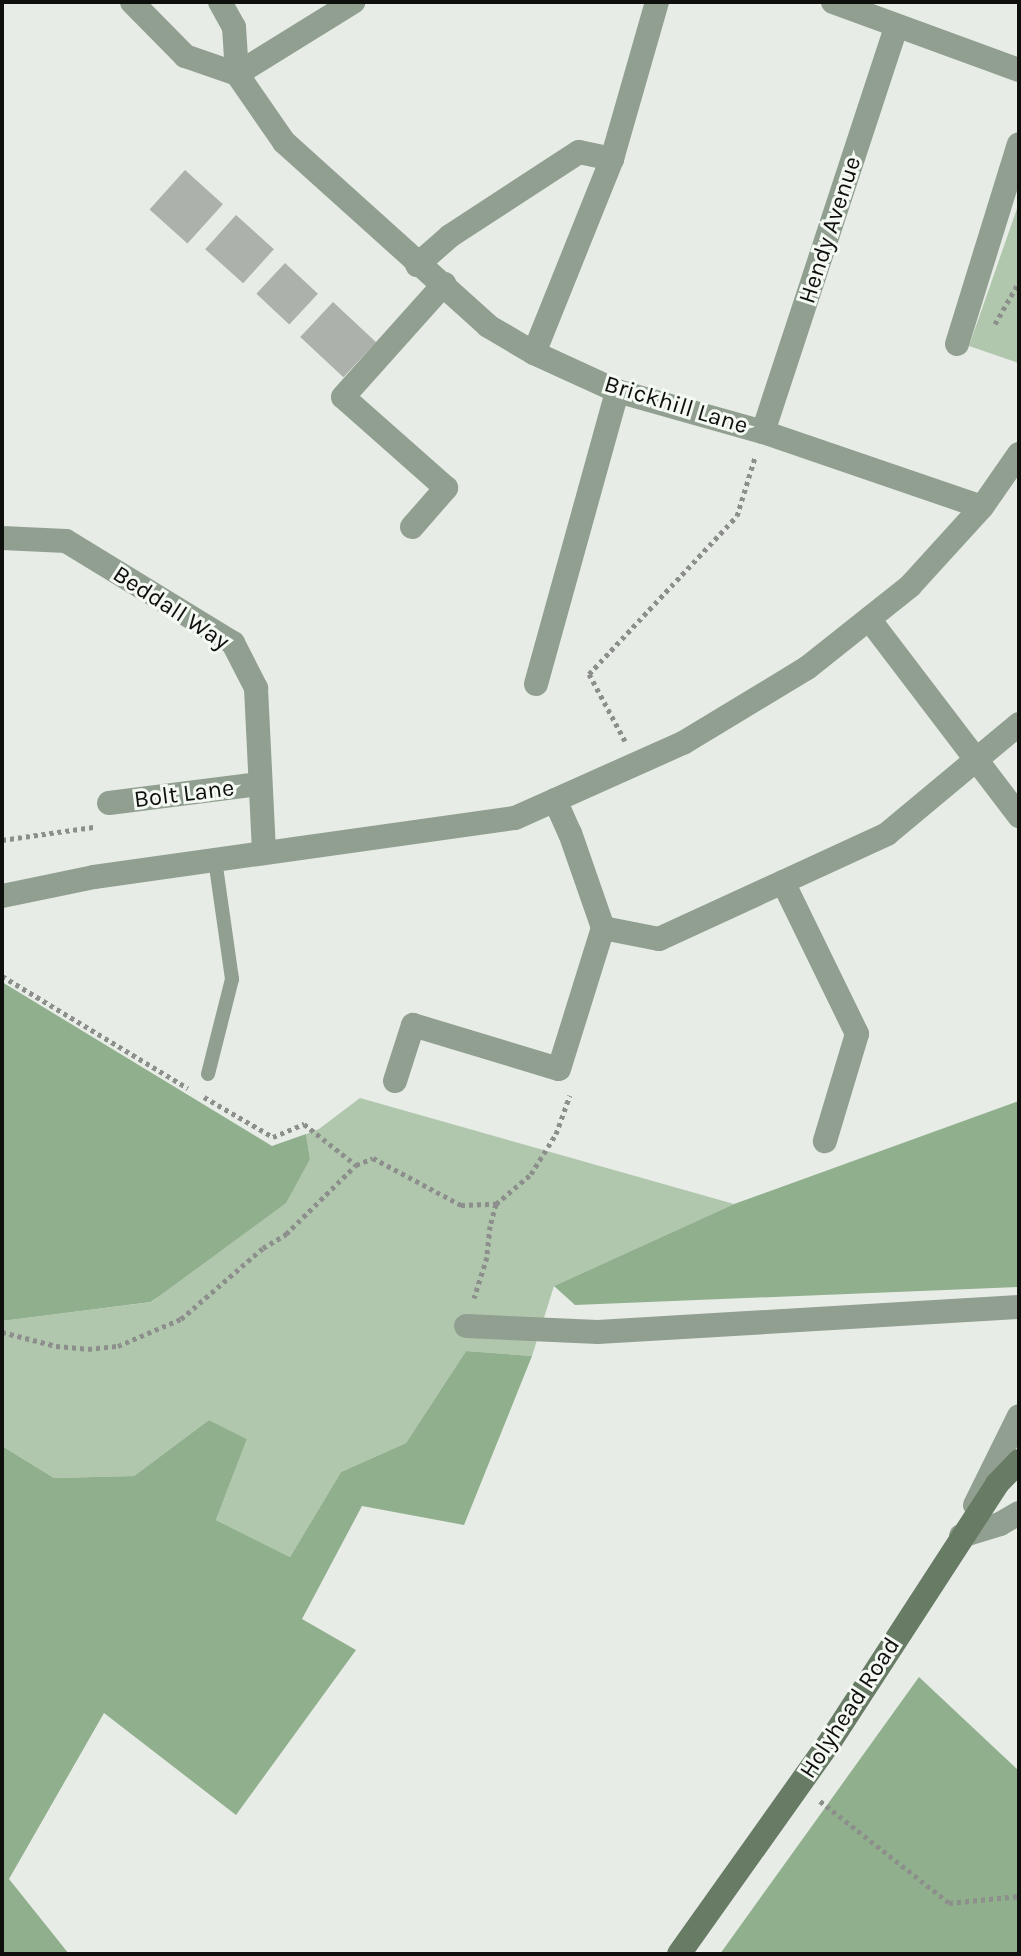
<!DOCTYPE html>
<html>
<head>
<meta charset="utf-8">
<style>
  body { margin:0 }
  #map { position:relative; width:1021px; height:1956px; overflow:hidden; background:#e7ece6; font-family:Karla,sans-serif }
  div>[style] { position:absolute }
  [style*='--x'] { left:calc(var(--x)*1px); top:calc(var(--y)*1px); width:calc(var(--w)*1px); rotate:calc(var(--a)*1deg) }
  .green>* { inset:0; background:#b0c7ae }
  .forest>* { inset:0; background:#90af8d }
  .building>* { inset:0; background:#acb1ac; transform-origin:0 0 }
  .path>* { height:5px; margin-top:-2.5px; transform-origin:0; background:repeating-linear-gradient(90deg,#8c8f8b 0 4px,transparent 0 8px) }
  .lane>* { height:14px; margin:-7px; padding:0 7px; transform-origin:7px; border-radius:7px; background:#919f90 }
  .street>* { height:24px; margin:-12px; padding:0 12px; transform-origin:12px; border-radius:12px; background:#919f90 }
  .secondary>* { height:24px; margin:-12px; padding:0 12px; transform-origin:12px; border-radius:12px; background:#677b65 }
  span { translate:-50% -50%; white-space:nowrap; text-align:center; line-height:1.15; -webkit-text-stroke:6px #f4f9f3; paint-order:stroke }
  .street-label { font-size:24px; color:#0f100e }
  .frame { position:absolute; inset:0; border:4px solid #0f100e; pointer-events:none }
</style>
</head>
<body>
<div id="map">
  <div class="green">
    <div style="clip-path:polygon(1019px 203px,1019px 363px,969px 346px)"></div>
    <div style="clip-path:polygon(360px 1098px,734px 1204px,554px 1286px,532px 1356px,466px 1351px,406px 1443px,341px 1472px,290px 1557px,216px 1520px,247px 1439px,209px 1420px,134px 1476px,54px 1478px,2px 1446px,2px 1321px,152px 1302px,310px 1159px,306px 1134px,319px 1129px)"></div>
  </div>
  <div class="forest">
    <div style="clip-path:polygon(2px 982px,272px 1146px,306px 1134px,310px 1159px,286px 1203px,151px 1302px,2px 1321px)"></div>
    <div style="clip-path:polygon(1019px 1101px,1019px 1287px,575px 1305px,554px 1286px,734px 1204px)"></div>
    <div style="clip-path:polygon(466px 1351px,532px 1356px,464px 1525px,362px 1506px,302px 1619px,356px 1650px,236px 1815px,104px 1713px,9px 1879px,69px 1954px,2px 1954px,2px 1446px,54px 1478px,134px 1476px,209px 1420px,247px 1439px,216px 1520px,290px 1557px,341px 1472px,406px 1443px)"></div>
    <div style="clip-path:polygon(919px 1677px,1019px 1771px,1019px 1954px,720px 1954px)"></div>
  </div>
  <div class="building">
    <div style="left:185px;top:170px;width:51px;height:53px;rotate:42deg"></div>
    <div style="left:236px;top:215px;width:51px;height:46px;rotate:42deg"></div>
    <div style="left:285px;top:263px;width:45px;height:42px;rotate:43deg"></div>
    <div style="left:333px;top:302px;width:59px;height:48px;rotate:43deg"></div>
  </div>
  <div class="path">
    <div style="--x:995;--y:324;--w:48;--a:-60.3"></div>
    <div style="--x:625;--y:741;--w:76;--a:-118.2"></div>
    <div style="--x:589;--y:674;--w:216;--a:-46.9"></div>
    <div style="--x:737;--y:516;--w:62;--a:-73"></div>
    <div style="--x:2;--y:840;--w:92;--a:-8.1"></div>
    <div style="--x:2;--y:976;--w:217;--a:31.1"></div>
    <div style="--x:204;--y:1097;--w:80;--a:30.1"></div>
    <div style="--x:273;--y:1137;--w:34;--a:-23"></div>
    <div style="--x:304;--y:1124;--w:66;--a:38.3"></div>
    <div style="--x:496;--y:1204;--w:46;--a:-40.6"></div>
    <div style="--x:531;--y:1174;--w:47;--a:-58"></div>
    <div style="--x:556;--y:1134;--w:41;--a:-70.3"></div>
    <div style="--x:2;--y:1332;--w:56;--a:14.5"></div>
    <div style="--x:56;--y:1346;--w:32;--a:5"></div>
    <div style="--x:88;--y:1349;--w:30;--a:-6"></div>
    <div style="--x:118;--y:1346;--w:69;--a:-23.2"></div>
    <div style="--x:181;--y:1319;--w:108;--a:-40.9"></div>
    <div style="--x:263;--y:1248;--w:27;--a:-31"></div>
    <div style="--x:286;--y:1234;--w:98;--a:-44.6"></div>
    <div style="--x:356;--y:1165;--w:18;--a:-22"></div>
    <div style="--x:373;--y:1158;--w:100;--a:28.1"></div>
    <div style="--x:461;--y:1205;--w:35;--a:-2"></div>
    <div style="--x:496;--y:1204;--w:23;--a:105"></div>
    <div style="--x:490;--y:1226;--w:31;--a:96"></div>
    <div style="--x:487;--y:1257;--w:43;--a:107.6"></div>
    <div style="--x:820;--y:1801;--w:164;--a:38.3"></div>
    <div style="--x:949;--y:1903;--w:70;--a:-5.7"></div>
  </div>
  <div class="lane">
    <div style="--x:208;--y:1074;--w:98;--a:-75.8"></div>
    <div style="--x:232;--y:979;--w:120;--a:-98.1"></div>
  </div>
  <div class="street">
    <div style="--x:132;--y:2;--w:76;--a:45.5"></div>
    <div style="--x:185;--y:56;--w:55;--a:19.1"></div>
    <div style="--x:220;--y:2;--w:29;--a:61"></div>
    <div style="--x:234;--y:27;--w:47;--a:86.3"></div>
    <div style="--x:237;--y:74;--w:83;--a:55.3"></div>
    <div style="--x:284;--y:142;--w:275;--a:42"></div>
    <div style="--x:488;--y:326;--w:53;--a:30.4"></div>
    <div style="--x:534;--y:353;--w:91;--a:24.6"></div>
    <div style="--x:617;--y:391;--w:152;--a:15.7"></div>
    <div style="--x:763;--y:432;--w:231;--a:18.9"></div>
    <div style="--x:833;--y:2;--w:198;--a:20.1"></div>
    <div style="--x:237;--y:74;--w:137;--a:-31.8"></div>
    <div style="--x:417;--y:265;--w:44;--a:-41.3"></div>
    <div style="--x:450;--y:236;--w:154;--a:-33.1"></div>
    <div style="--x:579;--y:152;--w:34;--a:12"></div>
    <div style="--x:957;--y:344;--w:209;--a:-72.8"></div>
    <div style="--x:534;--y:353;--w:209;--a:-68.1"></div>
    <div style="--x:612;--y:159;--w:163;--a:-74"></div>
    <div style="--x:763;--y:432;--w:425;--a:-71.8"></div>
    <div style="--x:412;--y:527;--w:52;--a:-48.9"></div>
    <div style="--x:446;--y:488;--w:137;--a:-138.5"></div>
    <div style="--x:343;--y:397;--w:152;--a:-48.2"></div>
    <div style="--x:2;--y:538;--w:64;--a:2.7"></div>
    <div style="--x:66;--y:541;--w:196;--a:31.4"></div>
    <div style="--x:233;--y:643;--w:51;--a:62.9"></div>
    <div style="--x:256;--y:688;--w:164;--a:87.2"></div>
    <div style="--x:869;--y:619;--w:248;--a:52.7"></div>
    <div style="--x:536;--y:684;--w:304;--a:-74.5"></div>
    <div style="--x:555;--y:800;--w:36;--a:66"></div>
    <div style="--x:570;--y:833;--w:101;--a:70.8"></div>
    <div style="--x:603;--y:928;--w:57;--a:11.1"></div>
    <div style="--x:659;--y:939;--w:251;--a:-24.7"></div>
    <div style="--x:887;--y:834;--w:172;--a:-39.8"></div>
    <div style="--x:109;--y:803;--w:151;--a:-7.2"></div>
    <div style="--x:783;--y:882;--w:169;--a:64"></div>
    <div style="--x:857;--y:1034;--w:112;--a:106.7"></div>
    <div style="--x:2;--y:896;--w:94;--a:-11.7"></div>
    <div style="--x:94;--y:877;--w:425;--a:-8"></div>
    <div style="--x:515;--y:818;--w:184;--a:-24.1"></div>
    <div style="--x:683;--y:743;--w:145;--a:-31.2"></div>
    <div style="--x:807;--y:668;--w:132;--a:-38.5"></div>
    <div style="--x:910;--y:586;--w:107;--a:-47.7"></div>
    <div style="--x:982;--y:507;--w:65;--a:-55.1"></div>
    <div style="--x:395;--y:1081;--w:59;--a:-72.2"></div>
    <div style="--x:413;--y:1025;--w:152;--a:16.8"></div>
    <div style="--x:559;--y:1069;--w:148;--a:-72.7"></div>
    <div style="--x:466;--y:1326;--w:132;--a:2.6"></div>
    <div style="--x:598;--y:1332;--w:422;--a:-3.4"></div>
    <div style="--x:975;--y:1505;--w:99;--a:-63.7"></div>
    <div style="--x:961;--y:1536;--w:41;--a:-17.1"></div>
    <div style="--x:1000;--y:1524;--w:22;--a:-30"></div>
  </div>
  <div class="secondary">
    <div style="--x:679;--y:1954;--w:262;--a:-54.6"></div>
    <div style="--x:831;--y:1740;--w:305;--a:-57"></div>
    <div style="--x:997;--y:1484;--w:32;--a:-46"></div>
  </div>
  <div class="street-label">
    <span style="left:830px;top:230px;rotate:-72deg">Hendy Avenue</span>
    <span style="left:676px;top:405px;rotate:17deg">Brickhill Lane</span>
    <span style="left:171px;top:608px;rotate:33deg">Beddall Way</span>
    <span style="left:184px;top:794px;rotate:-7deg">Bolt Lane</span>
    <span style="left:850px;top:1708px;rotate:-57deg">Holyhead Road</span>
  </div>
  <div class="frame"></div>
</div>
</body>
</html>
